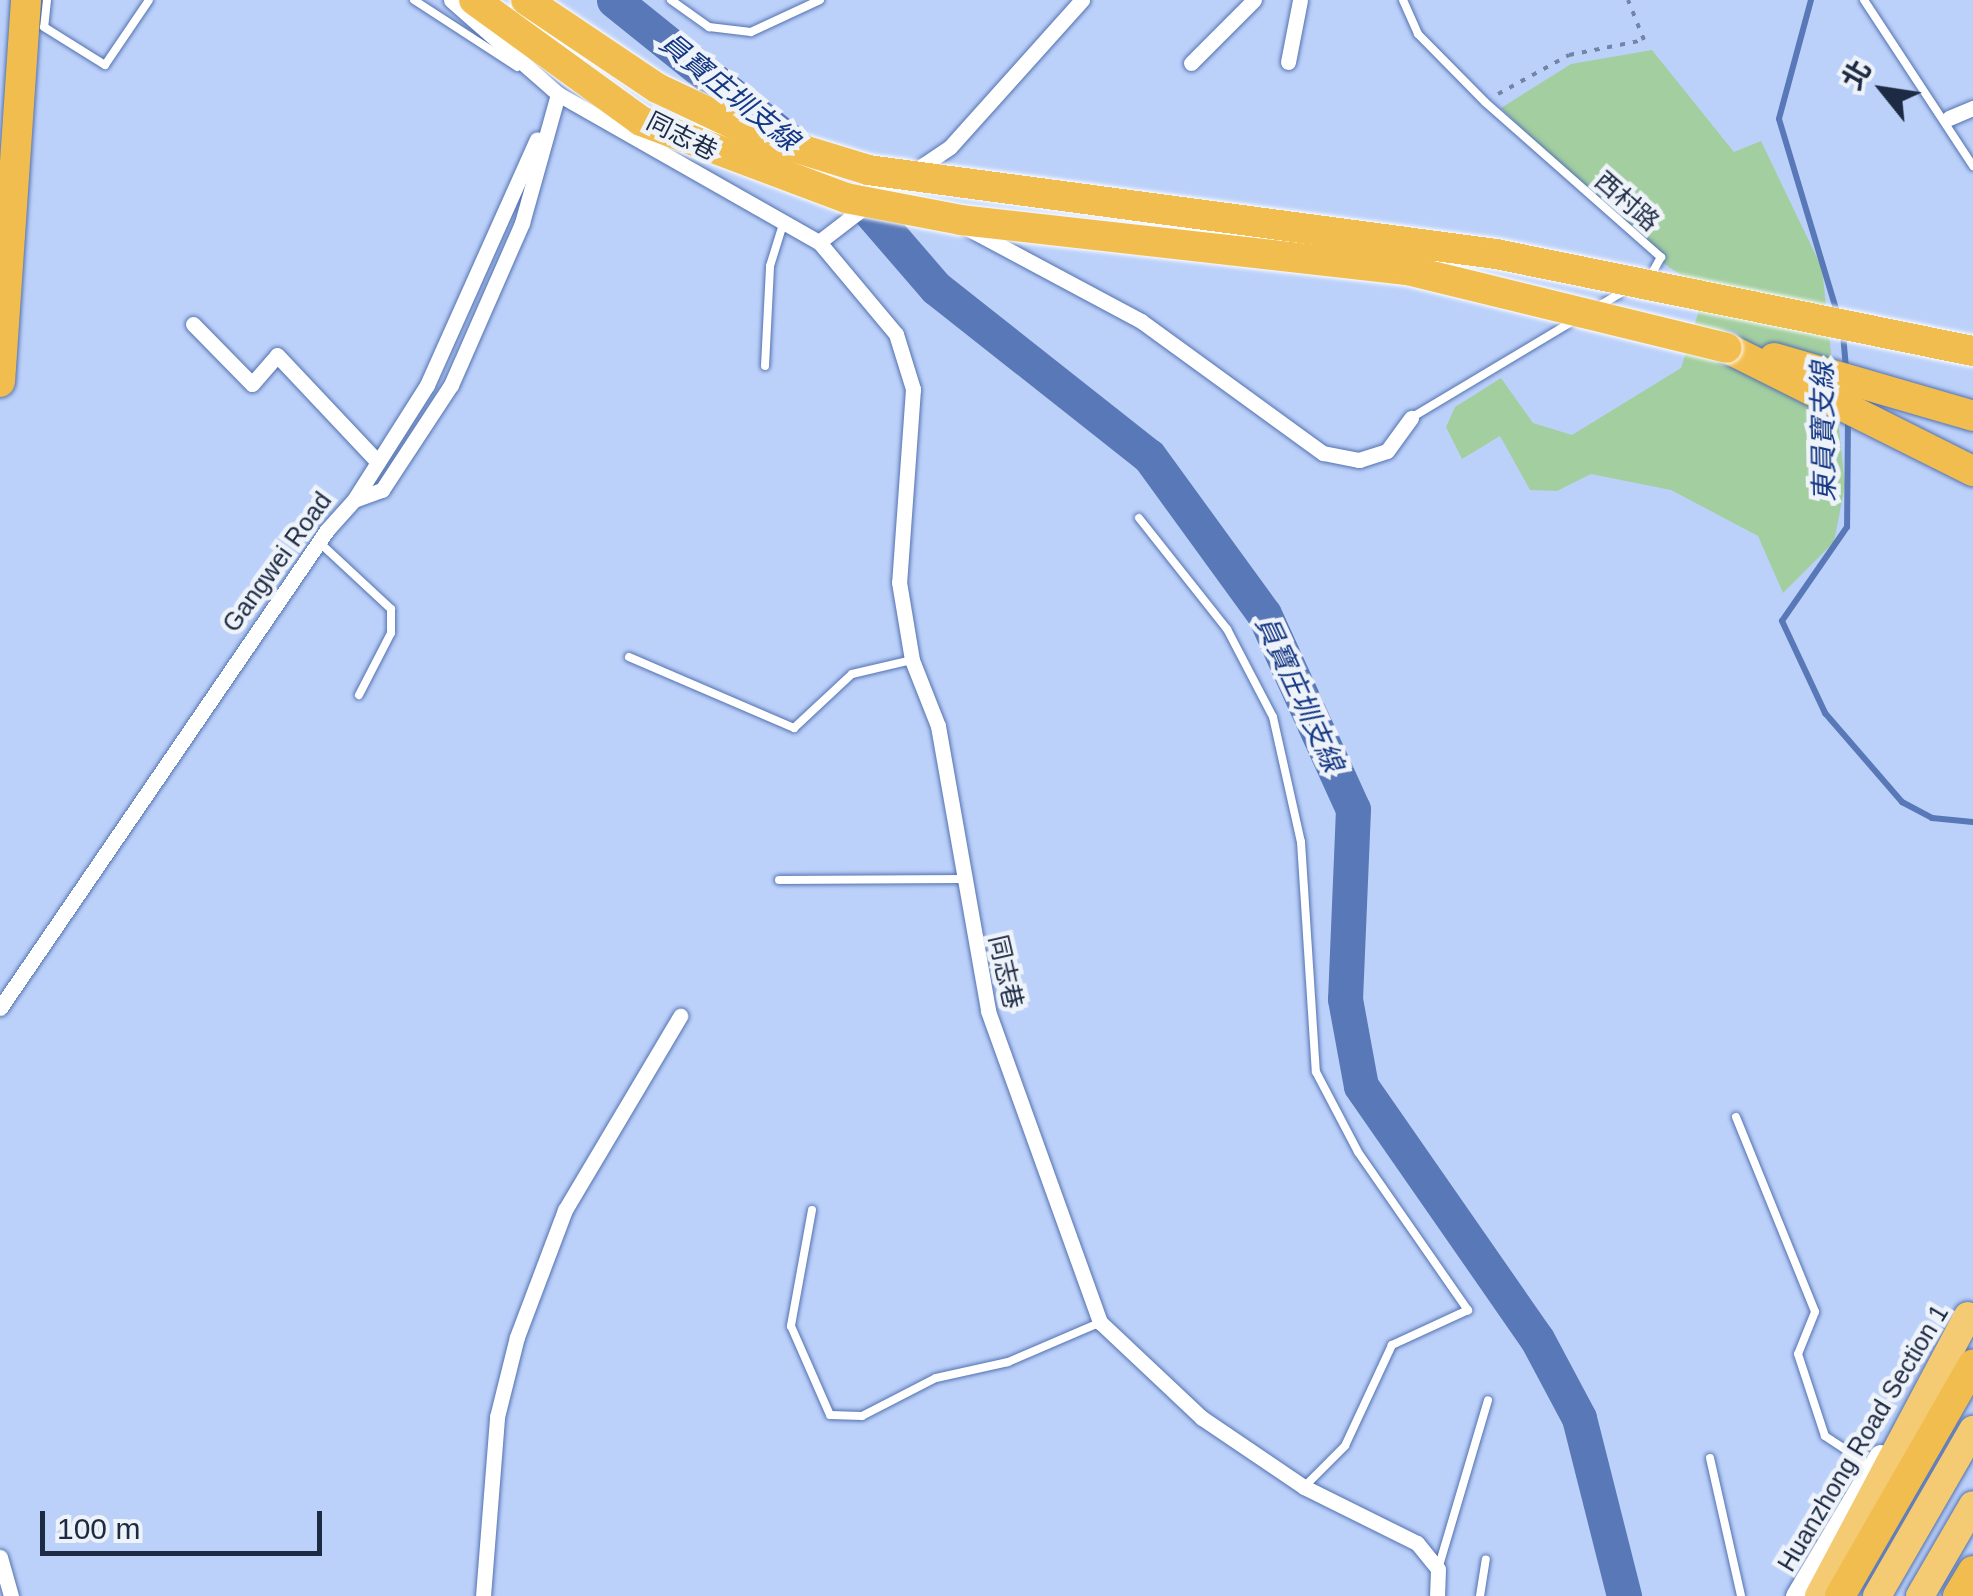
<!DOCTYPE html>
<html>
<head>
<meta charset="utf-8">
<style>
  body { margin:0 }
  #map { position:relative; width:1973px; height:1596px; overflow:hidden; background:#bcd1fa; font-family:Helvetica,"Noto Sans TC",sans-serif }
  div>[style] { position:absolute }
  [style*='--x'] { left:calc(var(--x)*1px); top:calc(var(--y)*1px); width:calc(var(--w)*1px); rotate:calc(var(--a)*1deg) }
  .green>* { inset:0; background:#a3cea0 }
  .stream>* { height:6px; margin:-3px; padding:0 3px; transform-origin:3px; border-radius:3px; background:#5878b7 }
  .river>* { height:35px; margin:-17.5px; padding:0 17.5px; transform-origin:17.5px; border-radius:17.5px; background:#5878b7 }
  .path>* { height:4px; margin-top:-2px; transform-origin:0; background:repeating-linear-gradient(90deg,#7385a7 0 5px,transparent 0 13px) }
  .roads { filter:drop-shadow(0 0 2px #5372b0) drop-shadow(0 0 2px #5372b0) }
  .service>* { height:8px; margin:-4px; padding:0 4px; transform-origin:4px; border-radius:4px; background:#fff }
  .minor>* { height:15px; margin:-7.5px; padding:0 7.5px; transform-origin:7.5px; border-radius:7.5px; background:#fff }
  .tertiary>* { height:20px; margin:-10px; padding:0 10px; transform-origin:10px; border-radius:10px; background:#fff }
  .trunk>* { height:28px; margin:-14px; padding:0 14px; transform-origin:14px; border-radius:14px; background:#f4ca72 }
  .motorway>* { height:30px; margin:-15px; padding:0 15px; transform-origin:15px; border-radius:15px; background:#f2bd4f }
  .bridges { filter:drop-shadow(0 0 2px #fff) drop-shadow(0 0 2px #fff) }
  .motorway-bridge>* { height:30px; margin:-15px; padding:0 15px; transform-origin:15px; border-radius:15px; background:#f2bd4f }
  span { translate:-50% -50%; white-space:nowrap; text-align:center; line-height:1.15; -webkit-text-stroke:9px #eef2f9; paint-order:stroke }
  .street-label { font-size:25px; color:#1c2a43 }
  .water-label { font-size:28px; color:#153884; font-style:italic }
  .north { position:absolute; left:1833px; top:40px; width:100px; height:100px; -webkit-text-stroke:8px #eef2f9; paint-order:stroke; rotate:300deg; font-size:28px; font-weight:700; line-height:40px; text-align:center; color:#1c2a43 }
  .north::after { content:''; display:block; margin:auto; width:35px; height:45px; background:#1c2a43; clip-path:polygon(50% 0,100% 100%,50% 72%,0 100%) }
  .scale { position:absolute; left:40px; top:1511px; width:282px; height:45px; box-sizing:border-box; border:5px solid #1c2a43; border-top:0; padding-left:12px; font-size:30px; line-height:35px; white-space:nowrap; color:#1c2a43; -webkit-text-stroke:8px #eef2f9; paint-order:stroke }
</style>
</head>
<body>
<div id="map">
  <div class="green">
    <div style="clip-path:polygon(1652px 50px,1734px 152px,1761px 141px,1822px 268px,1845px 485px,1834px 542px,1783px 593px,1758px 536px,1671px 490px,1591px 474px,1557px 491px,1530px 490px,1500px 436px,1462px 459px,1446px 427px,1455px 407px,1501px 378px,1533px 423px,1572px 435px,1681px 368px,1705px 291px,1657px 259px,1501px 108px,1571px 64px)"></div>
  </div>
  <div class="stream">
    <div style="--x:1811;--y:0;--w:123;--a:105.1"></div>
    <div style="--x:1779;--y:119;--w:202;--a:73.3"></div>
    <div style="--x:1843;--y:334;--w:37;--a:85"></div>
    <div style="--x:1848;--y:419;--w:108;--a:90.5"></div>
    <div style="--x:1847;--y:527;--w:114;--a:124.7"></div>
    <div style="--x:1782;--y:621;--w:102;--a:64.9"></div>
    <div style="--x:1825;--y:713;--w:118;--a:49.1"></div>
    <div style="--x:1902;--y:802;--w:34;--a:28"></div>
    <div style="--x:1932;--y:818;--w:41;--a:5.6"></div>
  </div>
  <div class="river">
    <div style="--x:614;--y:0;--w:307;--a:38.8"></div>
    <div style="--x:853;--y:192;--w:127;--a:49.2"></div>
    <div style="--x:936;--y:288;--w:271;--a:38.3"></div>
    <div style="--x:1149;--y:456;--w:195;--a:54"></div>
    <div style="--x:1264;--y:614;--w:214;--a:65.5"></div>
    <div style="--x:1353;--y:809;--w:190;--a:92.4"></div>
    <div style="--x:1345;--y:999;--w:88;--a:79.6"></div>
    <div style="--x:1361;--y:1086;--w:308;--a:55.2"></div>
    <div style="--x:1537;--y:1339;--w:89;--a:62"></div>
    <div style="--x:1579;--y:1418;--w:184;--a:75.8"></div>
  </div>
  <div class="path">
    <div style="--x:1498;--y:94;--w:81;--a:-28.8"></div>
    <div style="--x:1569;--y:55;--w:76;--a:-11.3"></div>
    <div style="--x:1644;--y:40;--w:43;--a:-111.8"></div>
  </div>
  <div class="roads">
    <div class="service">
      <div style="--x:47;--y:0;--w:27;--a:96"></div>
      <div style="--x:44;--y:27;--w:72;--a:31.9"></div>
      <div style="--x:105;--y:65;--w:78;--a:-55.9"></div>
      <div style="--x:414;--y:0;--w:123;--a:33"></div>
      <div style="--x:671;--y:0;--w:47;--a:35.4"></div>
      <div style="--x:709;--y:27;--w:42;--a:6.8"></div>
      <div style="--x:751;--y:32;--w:76;--a:-24.9"></div>
      <div style="--x:1403;--y:0;--w:37;--a:66"></div>
      <div style="--x:1418;--y:34;--w:95;--a:45.4"></div>
      <div style="--x:1485;--y:102;--w:235;--a:41.4"></div>
      <div style="--x:1661;--y:257;--w:21;--a:119"></div>
      <div style="--x:1864;--y:0;--w:199;--a:56.7"></div>
      <div style="--x:1599;--y:306;--w:31;--a:-31"></div>
      <div style="--x:765;--y:366;--w:100;--a:-87.1"></div>
      <div style="--x:770;--y:266;--w:47;--a:-72.7"></div>
      <div style="--x:1411;--y:418;--w:191;--a:-30.9"></div>
      <div style="--x:1139;--y:518;--w:142;--a:51.6"></div>
      <div style="--x:1227;--y:629;--w:99;--a:62.4"></div>
      <div style="--x:1273;--y:717;--w:128;--a:77.4"></div>
      <div style="--x:1301;--y:842;--w:230;--a:86.3"></div>
      <div style="--x:1316;--y:1072;--w:90;--a:62.3"></div>
      <div style="--x:1358;--y:1152;--w:193;--a:55.2"></div>
      <div style="--x:1468;--y:1310;--w:84;--a:155.3"></div>
      <div style="--x:1392;--y:1345;--w:111;--a:115"></div>
      <div style="--x:1345;--y:1446;--w:58;--a:135"></div>
      <div style="--x:320;--y:543;--w:97;--a:42.9"></div>
      <div style="--x:391;--y:609;--w:24;--a:90"></div>
      <div style="--x:391;--y:633;--w:70;--a:117.3"></div>
      <div style="--x:629;--y:657;--w:180;--a:23.3"></div>
      <div style="--x:794;--y:728;--w:79;--a:-43"></div>
      <div style="--x:852;--y:674;--w:62;--a:-13.1"></div>
      <div style="--x:779;--y:880;--w:180;--a:-0.3"></div>
      <div style="--x:1736;--y:1117;--w:210;--a:67.9"></div>
      <div style="--x:1815;--y:1312;--w:45;--a:112"></div>
      <div style="--x:1798;--y:1354;--w:86;--a:71.8"></div>
      <div style="--x:1825;--y:1436;--w:53;--a:33.4"></div>
      <div style="--x:812;--y:1210;--w:118;--a:100.3"></div>
      <div style="--x:791;--y:1326;--w:97;--a:66.3"></div>
      <div style="--x:830;--y:1415;--w:32;--a:2"></div>
      <div style="--x:862;--y:1416;--w:83;--a:-27.2"></div>
      <div style="--x:936;--y:1378;--w:74;--a:-12.5"></div>
      <div style="--x:1008;--y:1362;--w:99;--a:-23.2"></div>
      <div style="--x:1710;--y:1458;--w:141;--a:77.3"></div>
      <div style="--x:1438;--y:1569;--w:176;--a:-73.5"></div>
      <div style="--x:1480;--y:1596;--w:37;--a:-81"></div>
    </div>
    <div class="minor">
      <div style="--x:451;--y:0;--w:142;--a:41.3"></div>
      <div style="--x:558;--y:94;--w:300;--a:29.6"></div>
      <div style="--x:819;--y:242;--w:120;--a:50.1"></div>
      <div style="--x:896;--y:334;--w:58;--a:72.8"></div>
      <div style="--x:913;--y:389;--w:194;--a:94.1"></div>
      <div style="--x:899;--y:582;--w:79;--a:80.5"></div>
      <div style="--x:912;--y:660;--w:71;--a:68.5"></div>
      <div style="--x:938;--y:726;--w:289;--a:80"></div>
      <div style="--x:988;--y:1011;--w:331;--a:70.2"></div>
      <div style="--x:1100;--y:1322;--w:140;--a:43.3"></div>
      <div style="--x:1202;--y:1418;--w:123;--a:34.1"></div>
      <div style="--x:1304;--y:1487;--w:126;--a:26.4"></div>
      <div style="--x:1417;--y:1543;--w:33;--a:51"></div>
      <div style="--x:1438;--y:1569;--w:27;--a:92"></div>
      <div style="--x:1288;--y:62;--w:63;--a:-79"></div>
      <div style="--x:1191;--y:63;--w:89;--a:-45"></div>
      <div style="--x:1949;--y:118;--w:26;--a:-23"></div>
      <div style="--x:910;--y:174;--w:48;--a:-34"></div>
      <div style="--x:950;--y:147;--w:198;--a:-48.1"></div>
      <div style="--x:967;--y:228;--w:197;--a:28.1"></div>
      <div style="--x:1141;--y:321;--w:225;--a:36"></div>
      <div style="--x:1323;--y:453;--w:37;--a:11"></div>
      <div style="--x:1359;--y:460;--w:29;--a:-18"></div>
      <div style="--x:1387;--y:451;--w:41;--a:-54"></div>
      <div style="--x:819;--y:242;--w:66;--a:-37.6"></div>
      <div style="--x:193;--y:324;--w:84;--a:45.5"></div>
      <div style="--x:252;--y:384;--w:38;--a:-49"></div>
      <div style="--x:277;--y:355;--w:147;--a:46.7"></div>
      <div style="--x:354;--y:500;--w:136;--a:-57.6"></div>
      <div style="--x:427;--y:385;--w:269;--a:-65.9"></div>
      <div style="--x:0;--y:1008;--w:579;--a:-55.62"></div>
      <div style="--x:327;--y:530;--w:40;--a:-48"></div>
      <div style="--x:354;--y:500;--w:30;--a:-20"></div>
      <div style="--x:382;--y:490;--w:126;--a:-56.7"></div>
      <div style="--x:451;--y:385;--w:177;--a:-66.3"></div>
      <div style="--x:522;--y:223;--w:134;--a:-74.4"></div>
      <div style="--x:0;--y:1557;--w:41;--a:74.2"></div>
      <div style="--x:483;--y:1596;--w:180;--a:-85.5"></div>
      <div style="--x:497;--y:1417;--w:82;--a:-76"></div>
      <div style="--x:517;--y:1337;--w:136;--a:-69.3"></div>
      <div style="--x:565;--y:1210;--w:226;--a:-59.3"></div>
    </div>
    <div class="tertiary">
      <div style="--x:1796;--y:1596;--w:164;--a:-59.2"></div>
    </div>
    <div class="trunk">
      <div style="--x:1819;--y:1596;--w:317;--a:-62"></div>
      <div style="--x:1877;--y:1596;--w:192;--a:-60"></div>
      <div style="--x:1920;--y:1596;--w:105;--a:-59.8"></div>
    </div>
    <div class="motorway">
      <div style="--x:1727;--y:348;--w:275;--a:26.6"></div>
      <div style="--x:1774;--y:358;--w:207;--a:16.2"></div>
      <div style="--x:0;--y:382;--w:383;--a:-86.1"></div>
      <div style="--x:1840;--y:1596;--w:267;--a:-60.1"></div>
      <div style="--x:1958;--y:1596;--w:29;--a:-59"></div>
    </div>
  </div>
  <div class="bridges">
    <div class="motorway-bridge">
      <div style="--x:474;--y:0;--w:206;--a:35.9"></div>
      <div style="--x:641;--y:121;--w:219;--a:20.6"></div>
      <div style="--x:846;--y:198;--w:117;--a:10.8"></div>
      <div style="--x:961;--y:220;--w:449;--a:6.4"></div>
      <div style="--x:1407;--y:270;--w:329;--a:13.7"></div>
      <div style="--x:526;--y:0;--w:158;--a:33.9"></div>
      <div style="--x:657;--y:88;--w:115;--a:25.2"></div>
      <div style="--x:761;--y:137;--w:112;--a:17.1"></div>
      <div style="--x:868;--y:170;--w:634;--a:7.62"></div>
      <div style="--x:1496;--y:254;--w:487;--a:11.5"></div>
    </div>
  </div>
  <div class="street-label">
    <span style="left:682px;top:136px;rotate:27deg">同志巷</span>
    <span style="left:1627px;top:201px;rotate:41deg">西村路</span>
    <span style="left:277px;top:562px;rotate:-54deg">Gangwei Road</span>
    <span style="left:1006px;top:972px;rotate:77deg">同志巷</span>
    <span style="left:1863px;top:1438px;rotate:-59deg">Huanzhong Road Section 1</span>
  </div>
  <div class="water-label">
    <span style="left:729px;top:92px;rotate:39deg">員寶庄圳支線</span>
    <span style="left:1824px;top:432px;rotate:-91deg">東員寶支線</span>
    <span style="left:1299px;top:694px;rotate:65deg">員寶庄圳支線</span>
  </div>
  <div class="north">北</div>
  <div class="scale">100 m</div>
</div>
</body>
</html>
